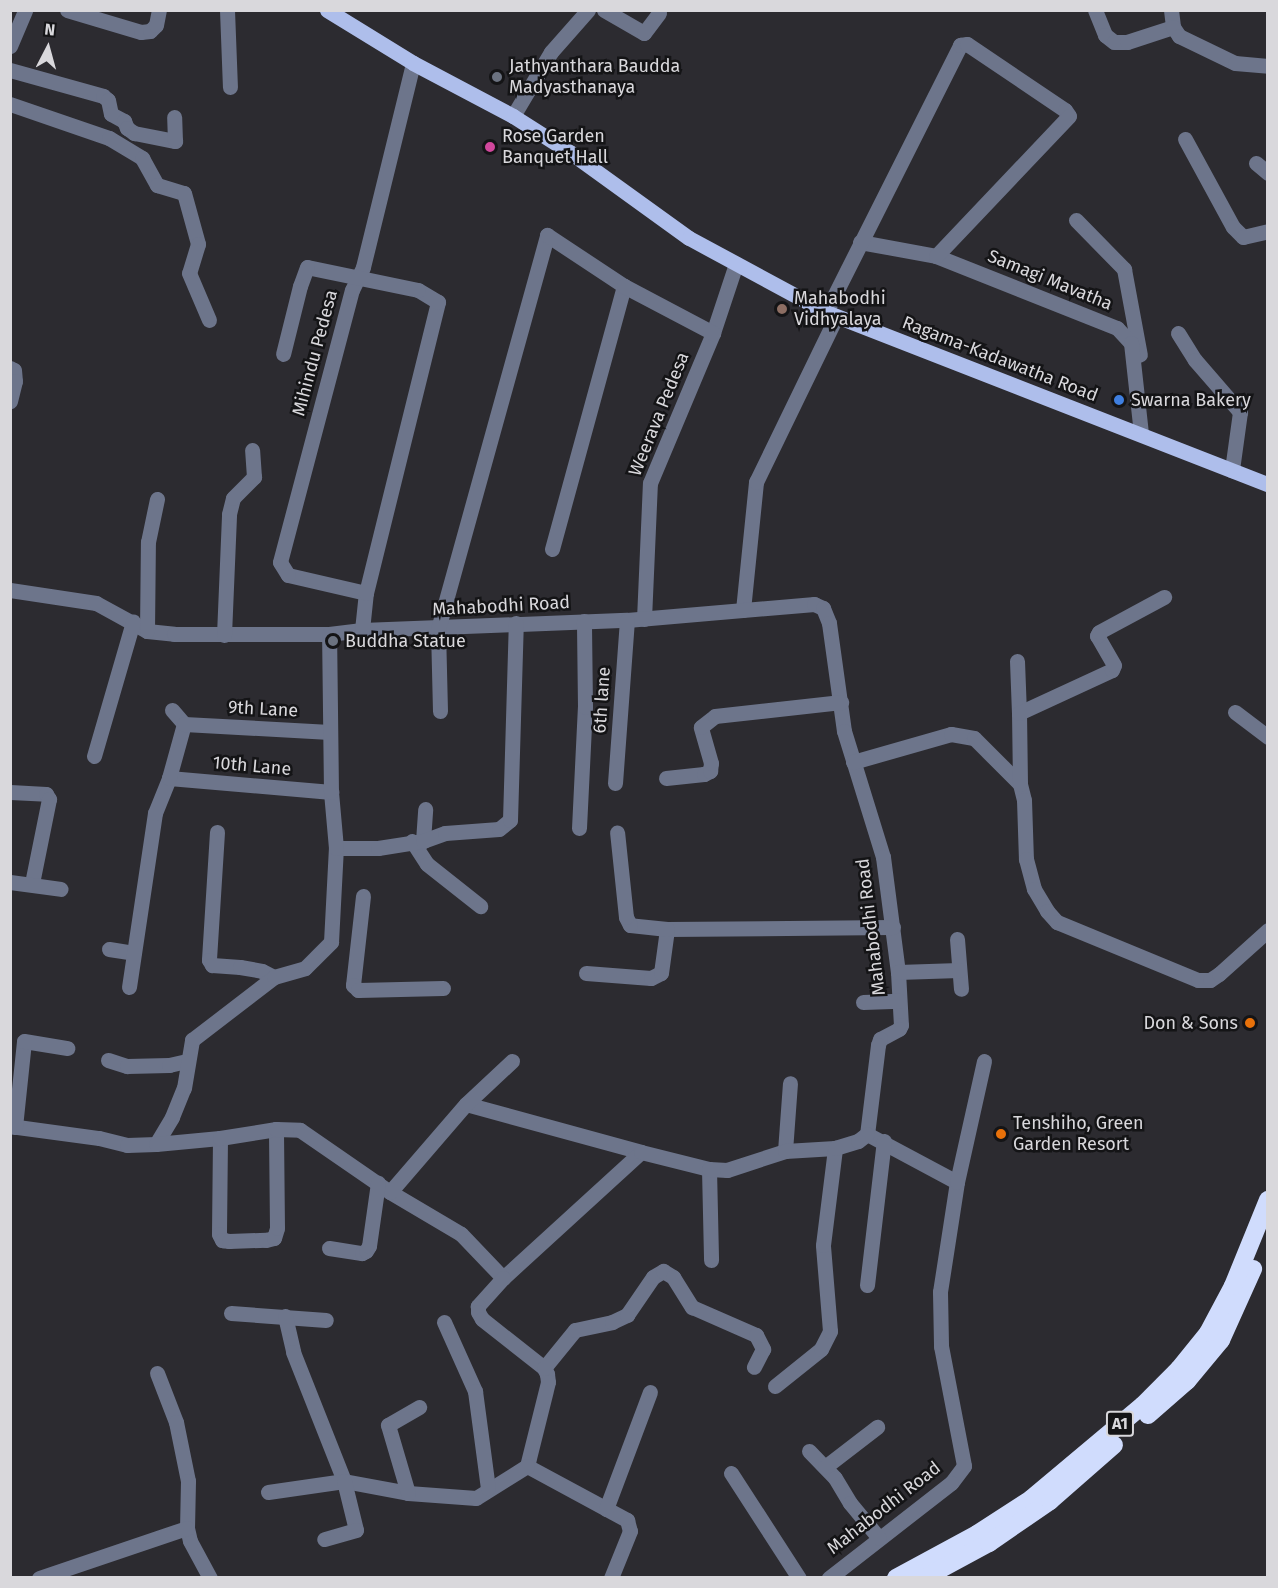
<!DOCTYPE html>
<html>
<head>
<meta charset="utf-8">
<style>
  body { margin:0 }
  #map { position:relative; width:1278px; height:1588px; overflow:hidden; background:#2c2b30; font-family:"Fira Sans",sans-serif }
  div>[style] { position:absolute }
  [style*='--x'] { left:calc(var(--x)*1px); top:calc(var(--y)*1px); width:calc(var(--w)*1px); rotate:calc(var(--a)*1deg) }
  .minor>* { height:15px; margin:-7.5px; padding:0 7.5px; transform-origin:7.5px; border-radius:7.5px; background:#6d758b }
  .major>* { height:15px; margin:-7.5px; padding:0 7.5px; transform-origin:7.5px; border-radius:7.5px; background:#aebeeb }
  .highway>* { height:18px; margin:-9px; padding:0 9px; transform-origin:9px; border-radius:9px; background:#d0dcfd }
  .dots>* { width:16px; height:16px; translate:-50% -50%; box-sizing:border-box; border:3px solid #141416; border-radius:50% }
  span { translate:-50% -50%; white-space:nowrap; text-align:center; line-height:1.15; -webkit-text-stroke:5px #141416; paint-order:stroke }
  .shield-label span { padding:2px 4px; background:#141416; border:2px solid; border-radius:4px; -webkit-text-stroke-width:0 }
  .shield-label { font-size:16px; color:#d9d8dc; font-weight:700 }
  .poi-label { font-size:18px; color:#d9d8dc }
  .left { translate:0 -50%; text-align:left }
  .right { translate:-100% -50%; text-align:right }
  .street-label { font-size:18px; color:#d9d8dc }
  .frame { position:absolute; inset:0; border:12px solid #d9d8dc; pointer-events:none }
  .north { position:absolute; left:18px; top:18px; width:60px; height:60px; -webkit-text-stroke:4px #141416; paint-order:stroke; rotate:6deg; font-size:16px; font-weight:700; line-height:24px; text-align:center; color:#d9d8dc }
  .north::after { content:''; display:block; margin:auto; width:21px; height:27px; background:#d9d8dc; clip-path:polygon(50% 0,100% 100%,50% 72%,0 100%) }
</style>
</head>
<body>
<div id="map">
  <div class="minor">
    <div style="--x:67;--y:10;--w:77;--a:16.6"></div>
    <div style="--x:141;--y:32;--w:9;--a:-6"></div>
    <div style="--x:150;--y:31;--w:8;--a:-45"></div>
    <div style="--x:156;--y:25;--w:15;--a:-79"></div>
    <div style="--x:227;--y:10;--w:77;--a:87.8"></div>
    <div style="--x:604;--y:10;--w:46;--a:29.9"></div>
    <div style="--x:644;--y:33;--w:25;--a:-53"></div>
    <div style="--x:1095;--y:10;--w:27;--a:68"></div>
    <div style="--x:1105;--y:35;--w:11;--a:38"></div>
    <div style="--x:1114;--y:42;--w:13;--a:0"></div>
    <div style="--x:1127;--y:42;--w:48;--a:-18.1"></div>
    <div style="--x:1171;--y:10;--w:17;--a:83"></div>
    <div style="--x:1173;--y:27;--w:11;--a:56"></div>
    <div style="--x:1179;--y:36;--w:62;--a:25.7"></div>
    <div style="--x:1235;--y:63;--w:33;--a:5"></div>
    <div style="--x:10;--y:46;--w:39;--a:-67"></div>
    <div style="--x:10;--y:70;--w:97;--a:15.6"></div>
    <div style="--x:103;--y:96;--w:6;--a:39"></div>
    <div style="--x:108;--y:100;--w:14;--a:78"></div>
    <div style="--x:111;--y:114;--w:15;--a:28"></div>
    <div style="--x:124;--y:121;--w:8;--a:67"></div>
    <div style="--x:127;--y:128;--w:9;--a:36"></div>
    <div style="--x:134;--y:133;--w:42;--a:11"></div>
    <div style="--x:175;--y:141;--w:24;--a:-92"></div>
    <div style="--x:10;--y:104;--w:105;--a:19"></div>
    <div style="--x:109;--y:138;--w:39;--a:31"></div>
    <div style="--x:142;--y:158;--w:31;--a:61"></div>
    <div style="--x:157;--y:185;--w:28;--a:17"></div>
    <div style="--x:184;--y:193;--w:53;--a:74.6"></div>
    <div style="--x:198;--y:244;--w:30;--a:107"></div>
    <div style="--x:189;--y:273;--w:51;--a:66.9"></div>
    <div style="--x:513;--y:116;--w:74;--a:-59.3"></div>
    <div style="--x:551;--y:52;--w:56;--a:-48.6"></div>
    <div style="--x:1185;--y:139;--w:100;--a:61.4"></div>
    <div style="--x:1233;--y:227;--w:14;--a:45"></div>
    <div style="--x:1243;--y:237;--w:26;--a:-13"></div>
    <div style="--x:1256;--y:163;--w:16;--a:40"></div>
    <div style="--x:1076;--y:220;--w:69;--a:45.6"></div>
    <div style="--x:1124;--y:269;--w:87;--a:79.5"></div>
    <div style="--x:860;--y:242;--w:77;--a:10.4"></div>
    <div style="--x:936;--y:256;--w:195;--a:21.7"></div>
    <div style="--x:1117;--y:328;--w:21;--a:47"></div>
    <div style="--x:1131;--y:343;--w:92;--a:83.7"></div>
    <div style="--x:826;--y:312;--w:299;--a:-63.3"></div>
    <div style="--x:960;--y:45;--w:7;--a:-8"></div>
    <div style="--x:967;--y:44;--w:118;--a:34"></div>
    <div style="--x:1065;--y:110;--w:7;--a:56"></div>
    <div style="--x:1069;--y:116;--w:193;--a:133.5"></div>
    <div style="--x:1178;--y:333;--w:32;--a:58"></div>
    <div style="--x:1195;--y:360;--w:69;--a:49.1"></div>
    <div style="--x:1240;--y:412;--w:59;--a:97.9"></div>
    <div style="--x:10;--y:368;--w:4;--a:27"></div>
    <div style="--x:14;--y:370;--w:11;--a:85"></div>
    <div style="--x:15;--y:381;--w:21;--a:104"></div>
    <div style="--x:552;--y:549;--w:273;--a:-74.7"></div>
    <div style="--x:10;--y:590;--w:87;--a:8.6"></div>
    <div style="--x:96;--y:603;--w:58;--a:28.8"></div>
    <div style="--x:147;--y:631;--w:27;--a:6"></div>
    <div style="--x:174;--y:634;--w:155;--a:0"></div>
    <div style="--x:366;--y:593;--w:80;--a:-167"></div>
    <div style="--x:288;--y:575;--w:15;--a:-122"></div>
    <div style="--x:280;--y:562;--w:281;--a:-75.2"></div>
    <div style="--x:352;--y:290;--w:25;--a:-64"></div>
    <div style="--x:363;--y:267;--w:210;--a:-76.2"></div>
    <div style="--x:743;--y:610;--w:129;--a:-84.2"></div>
    <div style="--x:756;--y:482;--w:183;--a:-64.1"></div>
    <div style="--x:644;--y:619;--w:136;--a:-87.5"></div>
    <div style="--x:650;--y:483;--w:163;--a:-67.2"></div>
    <div style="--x:713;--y:333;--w:73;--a:-71.6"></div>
    <div style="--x:362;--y:630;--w:265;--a:-2.2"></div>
    <div style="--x:627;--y:620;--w:188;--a:-4.9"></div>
    <div style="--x:814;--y:604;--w:10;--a:24"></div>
    <div style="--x:823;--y:608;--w:16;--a:68"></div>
    <div style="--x:829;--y:623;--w:109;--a:82.1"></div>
    <div style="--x:844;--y:731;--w:132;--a:72.8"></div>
    <div style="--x:883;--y:857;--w:116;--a:82.6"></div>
    <div style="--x:898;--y:972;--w:53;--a:86.8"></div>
    <div style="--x:901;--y:1025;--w:4;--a:117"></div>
    <div style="--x:899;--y:1029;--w:21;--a:152"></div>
    <div style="--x:880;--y:1039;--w:6;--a:108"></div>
    <div style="--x:878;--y:1045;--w:90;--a:97"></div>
    <div style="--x:867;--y:1134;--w:102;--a:28.1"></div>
    <div style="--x:957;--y:1182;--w:111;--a:98.8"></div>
    <div style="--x:940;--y:1292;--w:54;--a:88.9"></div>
    <div style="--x:941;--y:1346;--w:122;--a:79.1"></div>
    <div style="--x:964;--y:1466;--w:21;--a:127"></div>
    <div style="--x:951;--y:1483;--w:155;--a:142.1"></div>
    <div style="--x:147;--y:631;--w:89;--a:-89.4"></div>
    <div style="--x:148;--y:542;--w:44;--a:-78.2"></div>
    <div style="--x:224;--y:635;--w:121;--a:-87.6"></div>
    <div style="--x:229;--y:514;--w:16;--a:-76"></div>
    <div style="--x:233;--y:498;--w:30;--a:-45"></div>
    <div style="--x:254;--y:477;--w:27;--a:-94"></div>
    <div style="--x:1017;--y:661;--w:52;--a:87.8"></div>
    <div style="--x:172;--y:710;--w:18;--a:49"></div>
    <div style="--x:440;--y:711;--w:82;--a:-91.4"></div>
    <div style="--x:438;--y:629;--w:409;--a:-74.5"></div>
    <div style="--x:547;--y:235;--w:92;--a:33.5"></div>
    <div style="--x:624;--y:286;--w:101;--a:27.8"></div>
    <div style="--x:1235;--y:712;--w:41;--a:37.1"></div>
    <div style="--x:94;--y:756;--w:140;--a:-73.8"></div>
    <div style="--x:853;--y:762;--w:102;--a:-15.9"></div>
    <div style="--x:951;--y:734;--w:23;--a:10"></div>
    <div style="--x:974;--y:738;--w:65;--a:45"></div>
    <div style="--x:1020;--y:784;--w:16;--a:76"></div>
    <div style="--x:1024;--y:800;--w:59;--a:88.1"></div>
    <div style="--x:1026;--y:859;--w:31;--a:75"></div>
    <div style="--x:1034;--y:889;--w:26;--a:59"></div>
    <div style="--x:1047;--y:911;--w:15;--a:48"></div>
    <div style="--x:1057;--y:922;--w:152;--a:22.4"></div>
    <div style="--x:1198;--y:980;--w:12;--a:0"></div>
    <div style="--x:1210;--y:980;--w:11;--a:-34"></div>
    <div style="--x:1219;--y:974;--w:66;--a:-41.9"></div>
    <div style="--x:169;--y:778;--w:163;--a:4.9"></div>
    <div style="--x:666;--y:778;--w:38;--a:-6"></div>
    <div style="--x:704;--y:774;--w:7;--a:-27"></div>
    <div style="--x:710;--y:771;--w:8;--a:-83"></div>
    <div style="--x:711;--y:763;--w:37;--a:-106"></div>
    <div style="--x:701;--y:727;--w:18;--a:-38"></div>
    <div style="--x:715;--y:716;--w:127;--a:-6.3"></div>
    <div style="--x:615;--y:783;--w:163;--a:-85.8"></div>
    <div style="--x:1020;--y:784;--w:71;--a:-90.8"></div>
    <div style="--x:1019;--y:713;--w:102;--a:-24.8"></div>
    <div style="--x:1112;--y:670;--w:5;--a:-68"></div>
    <div style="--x:1114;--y:665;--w:34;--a:-120"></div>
    <div style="--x:1097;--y:636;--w:4;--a:-63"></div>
    <div style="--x:1099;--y:632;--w:74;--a:-28.3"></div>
    <div style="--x:10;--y:792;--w:36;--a:3"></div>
    <div style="--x:46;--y:794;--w:6;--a:59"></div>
    <div style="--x:49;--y:799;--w:86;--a:101.4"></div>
    <div style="--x:579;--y:828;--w:121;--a:-87.2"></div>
    <div style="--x:585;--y:707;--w:86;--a:-90.7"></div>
    <div style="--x:217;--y:832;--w:128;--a:93.6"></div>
    <div style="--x:209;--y:960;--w:6;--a:59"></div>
    <div style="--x:212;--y:965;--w:28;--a:4"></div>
    <div style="--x:240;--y:967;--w:22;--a:10"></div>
    <div style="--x:262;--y:971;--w:13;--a:27"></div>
    <div style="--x:412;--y:841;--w:27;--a:57"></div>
    <div style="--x:427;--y:864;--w:68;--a:38.4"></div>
    <div style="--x:423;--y:841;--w:32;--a:-86"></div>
    <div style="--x:336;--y:848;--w:42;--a:0"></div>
    <div style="--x:378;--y:848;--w:46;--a:-8.8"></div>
    <div style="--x:423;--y:841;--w:23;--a:-20"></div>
    <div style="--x:445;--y:833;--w:54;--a:-4.2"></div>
    <div style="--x:499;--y:829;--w:14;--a:-39"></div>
    <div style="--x:510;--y:820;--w:197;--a:-88.3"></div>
    <div style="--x:10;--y:882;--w:51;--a:7.8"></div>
    <div style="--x:363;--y:896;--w:90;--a:96.4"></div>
    <div style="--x:353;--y:985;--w:7;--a:45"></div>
    <div style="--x:358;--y:990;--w:85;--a:-1.3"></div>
    <div style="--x:667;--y:929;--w:226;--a:-0.5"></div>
    <div style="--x:957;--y:939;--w:50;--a:85.4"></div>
    <div style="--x:109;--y:949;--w:25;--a:9"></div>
    <div style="--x:898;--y:972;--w:61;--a:-1.9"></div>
    <div style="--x:586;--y:973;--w:65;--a:4.4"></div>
    <div style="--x:651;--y:978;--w:11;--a:-27"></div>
    <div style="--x:661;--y:973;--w:44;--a:-82.2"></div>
    <div style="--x:667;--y:929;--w:37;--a:-174"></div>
    <div style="--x:630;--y:925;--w:9;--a:-117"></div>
    <div style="--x:626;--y:917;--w:85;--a:-96"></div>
    <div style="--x:129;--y:987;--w:176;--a:-81.5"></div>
    <div style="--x:155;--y:813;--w:38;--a:-68"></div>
    <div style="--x:169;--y:778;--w:56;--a:-74.5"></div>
    <div style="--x:184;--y:724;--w:146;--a:3.1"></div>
    <div style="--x:863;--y:1002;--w:36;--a:-2"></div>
    <div style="--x:108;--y:1060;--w:20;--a:18"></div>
    <div style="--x:127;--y:1066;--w:42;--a:-1.4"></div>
    <div style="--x:169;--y:1065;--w:18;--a:-13"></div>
    <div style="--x:466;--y:1104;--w:181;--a:15.3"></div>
    <div style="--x:641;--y:1152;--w:187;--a:137.6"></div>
    <div style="--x:10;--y:1126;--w:90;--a:7.7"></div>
    <div style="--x:99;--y:1138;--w:29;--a:14"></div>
    <div style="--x:127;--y:1145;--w:29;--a:-2"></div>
    <div style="--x:156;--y:1144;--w:31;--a:-59"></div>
    <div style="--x:172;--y:1117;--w:31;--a:-68"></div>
    <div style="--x:184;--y:1088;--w:49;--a:-80.5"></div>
    <div style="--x:192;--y:1040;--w:103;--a:-37.5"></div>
    <div style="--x:274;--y:977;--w:32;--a:-16"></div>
    <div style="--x:305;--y:968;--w:37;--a:-45"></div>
    <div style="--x:331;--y:942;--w:94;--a:-87"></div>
    <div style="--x:336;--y:848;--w:56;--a:-95.1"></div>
    <div style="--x:331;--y:792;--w:158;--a:-90.7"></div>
    <div style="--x:329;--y:634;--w:33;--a:-7"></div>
    <div style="--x:362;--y:630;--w:37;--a:-84"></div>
    <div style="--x:366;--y:593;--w:300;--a:-76.1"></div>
    <div style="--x:438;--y:302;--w:23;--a:-149"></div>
    <div style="--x:418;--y:290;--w:113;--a:-168.3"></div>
    <div style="--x:307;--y:267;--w:20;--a:110"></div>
    <div style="--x:300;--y:286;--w:70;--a:104"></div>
    <div style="--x:15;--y:1127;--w:86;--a:-84"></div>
    <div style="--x:24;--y:1041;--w:44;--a:9.2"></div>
    <div style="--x:220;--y:1138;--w:96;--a:90.6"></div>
    <div style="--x:219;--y:1234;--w:7;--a:63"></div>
    <div style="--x:222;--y:1240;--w:7;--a:8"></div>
    <div style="--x:229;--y:1241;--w:37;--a:-2"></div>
    <div style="--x:266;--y:1240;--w:8;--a:-14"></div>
    <div style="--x:274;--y:1238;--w:10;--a:-73"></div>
    <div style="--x:277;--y:1228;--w:99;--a:-90.6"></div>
    <div style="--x:156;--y:1144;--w:64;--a:-5.4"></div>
    <div style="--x:220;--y:1138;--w:57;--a:-9.1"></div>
    <div style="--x:276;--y:1129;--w:24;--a:2"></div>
    <div style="--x:300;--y:1130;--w:109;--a:34.6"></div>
    <div style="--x:390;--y:1192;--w:82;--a:30.6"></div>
    <div style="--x:461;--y:1234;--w:61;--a:46.3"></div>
    <div style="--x:503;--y:1278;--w:38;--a:132"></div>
    <div style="--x:478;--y:1306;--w:6;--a:90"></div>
    <div style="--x:478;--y:1312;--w:8;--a:60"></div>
    <div style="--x:482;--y:1319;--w:79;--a:38.3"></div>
    <div style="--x:544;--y:1368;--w:7;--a:63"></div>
    <div style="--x:547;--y:1374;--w:8;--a:83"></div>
    <div style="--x:548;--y:1382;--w:87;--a:104"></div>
    <div style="--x:527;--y:1466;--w:114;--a:28.4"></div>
    <div style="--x:627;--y:1520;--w:11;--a:75"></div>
    <div style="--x:630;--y:1531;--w:51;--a:112"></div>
    <div style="--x:785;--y:1151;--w:68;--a:-85.8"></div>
    <div style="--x:641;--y:1152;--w:70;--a:14"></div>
    <div style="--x:709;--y:1169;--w:91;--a:88.7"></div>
    <div style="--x:709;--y:1169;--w:18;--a:3"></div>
    <div style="--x:727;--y:1170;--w:61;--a:-18.1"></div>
    <div style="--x:785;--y:1151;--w:50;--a:-3.4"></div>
    <div style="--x:957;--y:1182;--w:124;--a:-77.4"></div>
    <div style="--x:390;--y:1192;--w:116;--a:-49.2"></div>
    <div style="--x:466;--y:1104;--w:63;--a:-43.1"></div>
    <div style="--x:329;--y:1248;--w:33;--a:9"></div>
    <div style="--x:362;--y:1253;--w:4;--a:-27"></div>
    <div style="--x:366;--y:1251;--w:6;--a:-59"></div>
    <div style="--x:369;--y:1246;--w:64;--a:-81.9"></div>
    <div style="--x:867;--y:1285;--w:145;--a:-83.3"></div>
    <div style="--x:231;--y:1313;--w:95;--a:4.2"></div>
    <div style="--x:285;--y:1316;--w:37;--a:77"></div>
    <div style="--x:293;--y:1352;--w:139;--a:68.4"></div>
    <div style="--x:344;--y:1481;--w:65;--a:10.6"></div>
    <div style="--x:408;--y:1493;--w:68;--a:4.2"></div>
    <div style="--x:476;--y:1498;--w:60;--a:-32.1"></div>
    <div style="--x:444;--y:1322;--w:76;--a:65.8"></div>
    <div style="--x:475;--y:1391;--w:98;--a:82.4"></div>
    <div style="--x:544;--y:1368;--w:49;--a:-50.8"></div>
    <div style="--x:575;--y:1330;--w:38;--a:-12"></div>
    <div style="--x:612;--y:1322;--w:17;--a:-25"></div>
    <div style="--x:627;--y:1315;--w:46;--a:-55.6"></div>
    <div style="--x:653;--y:1277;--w:12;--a:-31"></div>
    <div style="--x:663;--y:1271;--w:12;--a:31"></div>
    <div style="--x:673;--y:1277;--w:36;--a:58"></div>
    <div style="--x:692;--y:1307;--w:70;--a:23.6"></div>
    <div style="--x:756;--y:1335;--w:16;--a:63"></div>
    <div style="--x:763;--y:1349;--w:20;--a:117"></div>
    <div style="--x:157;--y:1373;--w:53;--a:68.8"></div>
    <div style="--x:176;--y:1422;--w:60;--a:78.5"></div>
    <div style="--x:188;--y:1481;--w:47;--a:91.2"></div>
    <div style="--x:187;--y:1528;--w:13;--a:77"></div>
    <div style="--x:190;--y:1541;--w:42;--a:61.6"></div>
    <div style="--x:775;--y:1386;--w:59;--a:-38.8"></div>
    <div style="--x:821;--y:1349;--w:20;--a:-63"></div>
    <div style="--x:830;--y:1331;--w:86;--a:-94.7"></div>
    <div style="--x:823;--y:1245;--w:98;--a:-82.9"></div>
    <div style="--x:835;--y:1148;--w:24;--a:-17"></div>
    <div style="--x:858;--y:1141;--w:11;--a:-38"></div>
    <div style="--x:809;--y:1451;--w:37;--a:46"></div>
    <div style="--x:835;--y:1478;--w:29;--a:59"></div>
    <div style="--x:850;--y:1503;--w:45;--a:50.4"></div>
    <div style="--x:825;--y:1467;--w:66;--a:-37.6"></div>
    <div style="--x:731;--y:1473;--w:125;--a:57.1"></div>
    <div style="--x:268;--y:1492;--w:77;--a:-8.2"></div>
    <div style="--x:344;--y:1481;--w:50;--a:76.2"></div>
    <div style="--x:356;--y:1530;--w:33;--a:164"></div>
    <div style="--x:408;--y:1493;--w:71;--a:-106.4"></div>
    <div style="--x:388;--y:1425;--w:36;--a:-30"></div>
    <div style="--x:606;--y:1509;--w:125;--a:-69.4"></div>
    <div style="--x:39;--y:1578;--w:156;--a:-18.7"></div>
  </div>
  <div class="major">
    <div style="--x:327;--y:10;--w:101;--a:31.6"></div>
    <div style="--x:413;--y:63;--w:113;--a:27.9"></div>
    <div style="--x:513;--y:116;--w:69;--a:32.5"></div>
    <div style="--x:571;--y:153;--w:145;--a:35.8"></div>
    <div style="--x:689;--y:238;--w:156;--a:28.4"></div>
    <div style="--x:826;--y:312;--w:474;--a:21.3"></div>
  </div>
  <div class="highway">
    <div style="--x:1148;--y:1415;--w:52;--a:-41.1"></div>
    <div style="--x:1187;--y:1381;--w:53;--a:-50.3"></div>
    <div style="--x:1221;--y:1340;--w:78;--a:-65.7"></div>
    <div style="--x:896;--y:1578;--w:92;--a:-28.5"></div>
    <div style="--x:977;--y:1534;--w:64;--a:-32.9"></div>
    <div style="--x:1031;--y:1499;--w:146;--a:-40"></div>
    <div style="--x:1143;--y:1405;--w:51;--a:-45"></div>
    <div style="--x:1179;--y:1369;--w:46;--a:-51.1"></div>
    <div style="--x:1208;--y:1333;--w:53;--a:-62"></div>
    <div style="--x:1233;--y:1286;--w:93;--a:-67.9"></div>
    <div style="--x:924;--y:1578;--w:74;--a:-28.3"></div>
    <div style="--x:989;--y:1543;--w:74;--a:-34.5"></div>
    <div style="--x:1050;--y:1501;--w:85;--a:-41.2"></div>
  </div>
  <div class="dots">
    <div style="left:497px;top:77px;background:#6b7280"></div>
    <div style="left:490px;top:147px;background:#d1479c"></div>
    <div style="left:782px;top:309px;background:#8d6e63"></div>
    <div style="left:1119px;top:400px;background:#3f7fe0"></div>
    <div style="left:333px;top:641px;background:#6b7280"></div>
    <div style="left:1250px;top:1023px;background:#e8710a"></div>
    <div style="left:1001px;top:1134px;background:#e8710a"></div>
  </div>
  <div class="shield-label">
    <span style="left:1120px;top:1424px">A1</span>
  </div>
  <div class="poi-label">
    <span class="left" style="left:509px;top:77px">Jathyanthara Baudda<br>Madyasthanaya</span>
    <span class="left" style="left:502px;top:147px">Rose Garden<br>Banquet Hall</span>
    <span class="left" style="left:794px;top:309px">Mahabodhi<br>Vidhyalaya</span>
    <span class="left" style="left:1131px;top:400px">Swarna Bakery</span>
    <span class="left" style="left:345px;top:641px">Buddha Statue</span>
    <span class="right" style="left:1238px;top:1023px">Don &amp; Sons</span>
    <span class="left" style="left:1013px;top:1134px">Tenshiho, Green<br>Garden Resort</span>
  </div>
  <div class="street-label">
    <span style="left:1050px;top:280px;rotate:22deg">Samagi Mavatha</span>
    <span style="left:315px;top:353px;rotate:-75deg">Mihindu Pedesa</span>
    <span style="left:1000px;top:359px;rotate:21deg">Ragama-Kadawatha Road</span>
    <span style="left:659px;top:414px;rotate:-68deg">Weerava Pedesa</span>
    <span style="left:501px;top:606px;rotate:-3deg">Mahabodhi Road</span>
    <span style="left:602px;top:700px;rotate:-86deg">6th lane</span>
    <span style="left:263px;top:709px;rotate:3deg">9th Lane</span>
    <span style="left:252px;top:766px;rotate:5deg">10th Lane</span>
    <span style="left:871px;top:927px;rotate:-97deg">Mahabodhi Road</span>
    <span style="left:884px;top:1508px;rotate:-38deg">Mahabodhi Road</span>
  </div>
  <div class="frame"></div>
  <div class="north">N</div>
</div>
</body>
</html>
